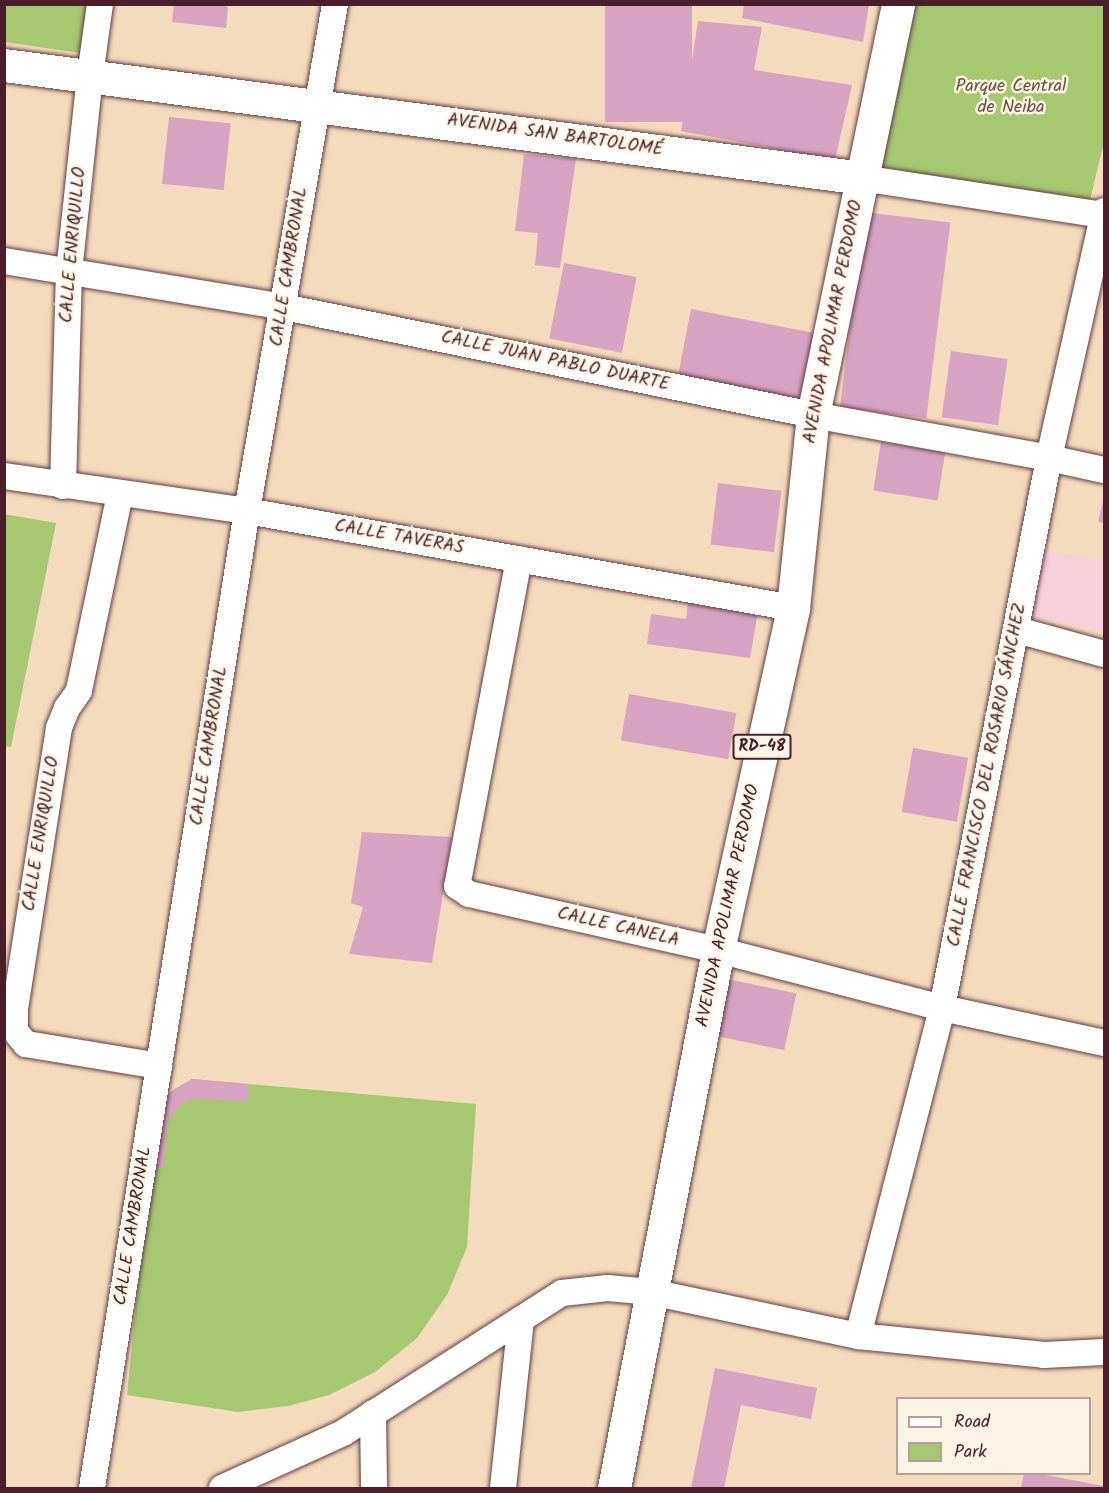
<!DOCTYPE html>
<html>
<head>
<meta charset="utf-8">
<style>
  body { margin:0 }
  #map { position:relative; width:1109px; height:1493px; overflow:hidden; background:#f4dbbd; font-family:Kalam,sans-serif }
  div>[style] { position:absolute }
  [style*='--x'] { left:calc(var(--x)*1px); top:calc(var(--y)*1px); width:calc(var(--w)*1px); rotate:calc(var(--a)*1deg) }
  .built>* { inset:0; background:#f5cfda }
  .green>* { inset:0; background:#a5c871 }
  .building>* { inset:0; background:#d7a3c2; transform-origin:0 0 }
  .roads { filter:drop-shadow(0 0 2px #643b41) drop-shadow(0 0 2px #643b41) }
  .street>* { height:26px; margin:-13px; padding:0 13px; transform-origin:13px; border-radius:13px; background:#fff }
  .secondary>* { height:33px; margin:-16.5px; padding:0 16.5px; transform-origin:16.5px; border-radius:16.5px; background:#fff }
  .primary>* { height:33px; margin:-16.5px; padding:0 16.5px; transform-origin:16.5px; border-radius:16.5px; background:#fff }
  span { translate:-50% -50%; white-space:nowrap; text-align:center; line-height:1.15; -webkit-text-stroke:5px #fcf5e5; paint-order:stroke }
  .shield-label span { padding:2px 4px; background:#fcf5e5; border:2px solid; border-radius:4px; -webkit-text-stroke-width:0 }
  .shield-label { font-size:16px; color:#4a1f2b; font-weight:700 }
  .park-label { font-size:18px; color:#655240 }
  .street-label { font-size:18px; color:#4a1f2b }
  .frame { position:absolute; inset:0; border:6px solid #4a1f2b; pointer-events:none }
  .legend { position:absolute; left:896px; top:1397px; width:195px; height:78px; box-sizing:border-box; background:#fcf5e5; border:2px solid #b59f9b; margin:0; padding:8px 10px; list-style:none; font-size:18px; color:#4a1f2b }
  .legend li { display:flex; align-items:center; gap:12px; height:30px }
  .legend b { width:30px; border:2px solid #b59f9b }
</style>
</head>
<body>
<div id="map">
  <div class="built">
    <div style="clip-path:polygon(1039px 549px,1104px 561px,1104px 632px,1027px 615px)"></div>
  </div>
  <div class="green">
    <div style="clip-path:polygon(4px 5px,94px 5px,87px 54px,5px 42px)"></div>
    <div style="clip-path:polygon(906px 5px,1104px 5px,1104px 142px,1089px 204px,871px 170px)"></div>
    <div style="clip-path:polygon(4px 514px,56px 523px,11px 747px,4px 746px)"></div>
    <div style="clip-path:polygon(192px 1079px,476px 1104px,467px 1247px,447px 1295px,417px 1338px,375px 1372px,329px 1395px,288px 1406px,238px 1412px,127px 1395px,156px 1108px,173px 1090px)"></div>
  </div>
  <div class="building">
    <div style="clip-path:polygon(174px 4px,218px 4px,228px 7px,226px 28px,172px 22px)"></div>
    <div style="clip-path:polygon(744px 4px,869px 4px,863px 42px,742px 18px)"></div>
    <div style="left:605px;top:5px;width:87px;height:117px"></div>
    <div style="clip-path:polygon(698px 21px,762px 27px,754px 70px,852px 85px,835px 160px,681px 131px)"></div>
    <div style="left:169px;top:117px;width:62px;height:67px;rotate:6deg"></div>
    <div style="clip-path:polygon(524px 154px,576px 159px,560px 268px,535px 265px,538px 233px,515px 231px)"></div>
    <div style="left:864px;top:212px;width:87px;height:197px;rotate:7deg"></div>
    <div style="left:564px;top:263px;width:74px;height:77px;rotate:11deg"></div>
    <div style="left:691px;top:309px;width:131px;height:73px;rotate:11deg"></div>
    <div style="left:951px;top:351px;width:57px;height:67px;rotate:8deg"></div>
    <div style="left:881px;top:442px;width:65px;height:49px;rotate:9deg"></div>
    <div style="left:718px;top:483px;width:64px;height:62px;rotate:7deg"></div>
    <div style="clip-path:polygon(1104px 497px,1104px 523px,1098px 522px)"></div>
    <div style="clip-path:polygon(689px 593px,759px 606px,750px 658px,647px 644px,651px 614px,686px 619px)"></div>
    <div style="left:629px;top:694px;width:109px;height:47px;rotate:10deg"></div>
    <div style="left:913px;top:748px;width:56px;height:65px;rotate:10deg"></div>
    <div style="clip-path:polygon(362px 832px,452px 837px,432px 963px,349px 954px,363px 907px,351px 903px)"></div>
    <div style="left:723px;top:978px;width:75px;height:58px;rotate:12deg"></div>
    <div style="clip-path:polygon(192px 1079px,249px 1084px,247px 1102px,195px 1098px,181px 1104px,168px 1119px,163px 1168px,150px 1167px,156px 1108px,173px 1090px)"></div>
    <div style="clip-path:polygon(715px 1368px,817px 1388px,811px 1419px,741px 1405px,724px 1488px,691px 1488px)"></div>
    <div style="clip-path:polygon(1024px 1474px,1040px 1474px,1104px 1486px,1104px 1488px,1029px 1488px,1021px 1487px)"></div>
  </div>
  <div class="roads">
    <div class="street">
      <div style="--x:862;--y:178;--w:245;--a:8.7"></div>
      <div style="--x:4;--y:261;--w:284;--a:9.3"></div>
      <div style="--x:284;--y:307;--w:540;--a:11.54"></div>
      <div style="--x:813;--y:415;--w:240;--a:10.3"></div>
      <div style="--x:1049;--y:458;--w:56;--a:12.3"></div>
      <div style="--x:4;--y:476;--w:246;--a:8.2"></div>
      <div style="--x:247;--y:511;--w:555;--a:10.07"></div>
      <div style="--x:63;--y:486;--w:214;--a:-88.4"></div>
      <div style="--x:69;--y:272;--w:197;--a:-83.9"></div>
      <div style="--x:90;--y:76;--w:73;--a:-82.1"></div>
      <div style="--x:120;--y:494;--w:201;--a:101.8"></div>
      <div style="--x:79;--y:691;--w:21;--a:125"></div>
      <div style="--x:67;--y:708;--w:22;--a:112"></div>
      <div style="--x:59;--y:728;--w:284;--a:98.9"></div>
      <div style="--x:15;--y:1009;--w:22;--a:90"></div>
      <div style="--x:15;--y:1031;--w:17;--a:50"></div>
      <div style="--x:26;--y:1044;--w:135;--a:9.4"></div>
      <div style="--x:519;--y:559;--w:333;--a:100.7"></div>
      <div style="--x:457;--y:886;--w:14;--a:34"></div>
      <div style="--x:469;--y:894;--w:255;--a:12.7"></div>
      <div style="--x:718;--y:950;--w:231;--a:14.5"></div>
      <div style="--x:942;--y:1008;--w:166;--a:12.2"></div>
      <div style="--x:1017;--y:630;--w:90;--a:15.4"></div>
      <div style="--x:858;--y:1336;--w:339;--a:-75.6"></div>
      <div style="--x:942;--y:1008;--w:560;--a:-78.99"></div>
      <div style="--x:1049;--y:458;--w:253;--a:-77.4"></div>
      <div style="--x:373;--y:1413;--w:75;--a:89.2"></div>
      <div style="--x:92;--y:1488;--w:989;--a:-80.99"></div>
      <div style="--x:247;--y:511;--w:515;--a:-80.15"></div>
      <div style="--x:222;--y:1488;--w:133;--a:-24.4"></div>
      <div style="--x:343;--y:1433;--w:260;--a:-32.6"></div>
      <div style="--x:562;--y:1293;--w:46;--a:-6.2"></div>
      <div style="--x:608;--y:1288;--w:43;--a:5.3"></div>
      <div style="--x:651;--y:1292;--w:212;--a:12"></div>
      <div style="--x:858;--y:1336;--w:187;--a:5.8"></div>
      <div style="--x:1044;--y:1355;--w:60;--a:-2.9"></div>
      <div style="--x:503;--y:1488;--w:170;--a:-83.9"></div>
    </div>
    <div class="secondary">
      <div style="--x:4;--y:65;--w:865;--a:7.5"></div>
    </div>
    <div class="primary">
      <div style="--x:614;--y:1488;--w:548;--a:-79.06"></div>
      <div style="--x:718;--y:950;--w:350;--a:-77.6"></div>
      <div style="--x:793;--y:608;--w:194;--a:-84.1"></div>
      <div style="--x:813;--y:415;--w:420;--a:-78.3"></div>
    </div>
  </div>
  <div class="shield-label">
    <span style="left:762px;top:747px">RD-48</span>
  </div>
  <div class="park-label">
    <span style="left:1011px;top:98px">Parque Central<br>de Neiba</span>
  </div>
  <div class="street-label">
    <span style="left:555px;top:136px;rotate:8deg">AVENIDA SAN BARTOLOMÉ</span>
    <span style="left:74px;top:245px;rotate:-85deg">CALLE ENRIQUILLO</span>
    <span style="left:290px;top:267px;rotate:-81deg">CALLE CAMBRONAL</span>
    <span style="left:834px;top:322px;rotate:-79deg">AVENIDA APOLIMAR PERDOMO</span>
    <span style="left:555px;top:362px;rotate:12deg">CALLE JUAN PABLO DUARTE</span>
    <span style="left:399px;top:538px;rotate:10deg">CALLE TAVERAS</span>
    <span style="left:210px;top:746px;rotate:-81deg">CALLE CAMBRONAL</span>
    <span style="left:988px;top:775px;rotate:-79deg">CALLE FRANCISCO DEL ROSARIO SÁNCHEZ</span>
    <span style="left:42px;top:834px;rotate:-81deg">CALLE ENRIQUILLO</span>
    <span style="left:729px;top:906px;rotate:-78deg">AVENIDA APOLIMAR PERDOMO</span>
    <span style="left:618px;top:928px;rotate:13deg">CALLE CANELA</span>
    <span style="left:134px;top:1226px;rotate:-81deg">CALLE CAMBRONAL</span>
  </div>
  <div class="frame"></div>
  <ul class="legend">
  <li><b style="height:8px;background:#fff"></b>Road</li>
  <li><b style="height:16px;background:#a5c871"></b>Park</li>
  </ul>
</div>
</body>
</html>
